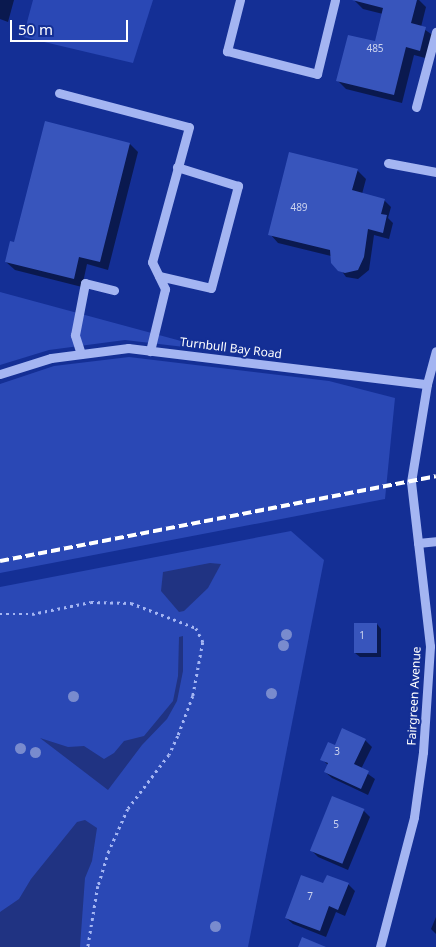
<!DOCTYPE html>
<html>
<head>
<meta charset="utf-8">
<style>
  body { margin:0 }
  #map { position:relative; width:436px; height:947px; overflow:hidden; background:#142f95; font-family:"Noto Sans",sans-serif }
  div>[style] { position:absolute }
  [style*='--x'] { left:calc(var(--x)*1px); top:calc(var(--y)*1px); width:calc(var(--w)*1px); rotate:calc(var(--a)*1deg) }
  .green>* { inset:0; background:#2a48b5 }
  .water>* { inset:0; background:#203382 }
  .shadow>* { inset:0; background:#0007 }
  .building>* { inset:0; background:#3855bc; transform-origin:0 0 }
  .path>* { height:2.5px; margin-top:-1.25px; transform-origin:0; background:repeating-linear-gradient(90deg,#a4b5f2 0 2.5px,transparent 0 6.5px) }
  .minor>* { height:9px; margin:-4.5px; padding:0 4.5px; transform-origin:4.5px; border-radius:4.5px; background:#a4b5f2 }
  .rail>* { height:4px; margin-top:-2px; transform-origin:0; background:repeating-linear-gradient(90deg,#fff 0 9px,transparent 0 13px) }
  .trees>* { width:11px; height:11px; margin:-5.5px; border-radius:50%; background:#798bce }
  span { translate:-50% -50%; white-space:nowrap; text-align:center; line-height:1.15; -webkit-text-stroke:4px #142f95; paint-order:stroke }
  .number-label { font-size:10px; color:#cdd4ee }
  .number-label span { -webkit-text-stroke-width:0 }
  .street-label { font-size:12px; color:#fff }
  .scale { position:absolute; left:10px; top:20px; width:118px; height:22px; box-sizing:border-box; border:2px solid #fff; border-top:0; padding-left:6px; font-size:15px; line-height:18px; white-space:nowrap; color:#fff; -webkit-text-stroke:4px #142f95; paint-order:stroke }
</style>
</head>
<body>
<div id="map">
  <div class="green">
    <div style="clip-path:polygon(33px 0,153px 0,133px 63px,23px 37px)"></div>
    <div style="clip-path:polygon(0 292px,218px 351px,125px 340px,49px 350px,0 365px)"></div>
    <div style="clip-path:polygon(129px 357px,329px 381px,395px 398px,385px 499px,0 573px,0 384px,54px 366px)"></div>
    <div style="clip-path:polygon(291px 531px,324px 560px,248px 947px,0 947px,0 587px)"></div>
  </div>
  <div class="water">
    <div style="clip-path:polygon(210px 563px,221px 564px,208px 588px,184px 611px,179px 612px,161px 591px,163px 572px)"></div>
    <div style="clip-path:polygon(183px 636px,183px 671px,177px 701px,167px 719px,142px 745px,108px 790px,40px 738px,68px 747px,84px 746px,104px 759px,114px 753px,124px 741px,144px 736px,173px 701px,178px 676px,179px 637px)"></div>
    <div style="clip-path:polygon(85px 820px,97px 828px,92px 861px,85px 878px,80px 947px,0 947px,0 912px,19px 899px,31px 879px,77px 822px)"></div>
  </div>
  <div class="shadow">
    <div style="clip-path:polygon(0 0,14px 0,8px 22px,0 19px)"></div>
    <div style="clip-path:polygon(419px 0,426px 7px,421px 27px,434px 36px,429px 59px,414px 55px,402px 103px,346px 89px,338px 81px,376px 43px,383px 14px,363px 9px,354px 0)"></div>
    <div style="clip-path:polygon(130px 144px,138px 152px,108px 270px,87px 264px,82px 287px,15px 270px,6px 262px,15px 243px)"></div>
    <div style="clip-path:polygon(357px 170px,366px 179px,362px 194px,384px 200px,391px 207px,388px 218px,393px 223px,389px 239px,374px 235px,369px 270px,358px 279px,346px 277px,331px 256px,278px 243px,270px 234px)"></div>
    <div style="clip-path:polygon(377px 624px,381px 629px,381px 657px,360px 657px,355px 653px)"></div>
    <div style="clip-path:polygon(365px 740px,372px 747px,361px 769px,375px 779px,368px 795px,332px 778px,325px 772px,328px 765px,322px 759px,335px 746px)"></div>
    <div style="clip-path:polygon(363px 810px,370px 817px,348px 870px,318px 857px,312px 851px)"></div>
    <div style="clip-path:polygon(348px 884px,355px 891px,345px 916px,336px 912px,326px 937px,293px 924px,286px 918px,324px 885px)"></div>
    <div style="clip-path:polygon(436px 917px,436px 934px,431px 929px)"></div>
  </div>
  <div class="building">
    <div style="clip-path:polygon(352px 0,417px 0,411px 23px,426px 27px,420px 51px,406px 47px,394px 95px,336px 81px,348px 35px,375px 41px,383px 8px)"></div>
    <div style="clip-path:polygon(45px 121px,130px 143px,100px 262px,79px 257px,74px 279px,5px 262px,10px 241px,14px 242px)"></div>
    <div style="clip-path:polygon(289px 152px,358px 169px,352px 190px,385px 199px,381px 214px,387px 215px,383px 233px,368px 229px,364px 257px,358px 270px,345px 273px,338px 271px,331px 263px,330px 250px,268px 235px)"></div>
    <div style="left:354px;top:623px;width:23px;height:30px"></div>
    <div style="clip-path:polygon(342px 728px,366px 739px,354px 764px,369px 771px,361px 789px,324px 772px,328px 763px,320px 760px,328px 742px,335px 745px)"></div>
    <div style="left:332px;top:796px;width:35px;height:59px;rotate:22deg"></div>
    <div style="clip-path:polygon(301px 875px,323px 883px,327px 875px,349px 883px,338px 910px,329px 906px,320px 931px,285px 918px)"></div>
    <div style="clip-path:polygon(302px 937px,326px 947px,298px 947px)"></div>
  </div>
  <div class="path">
    <div style="--x:0;--y:614;--w:32;--a:0"></div>
    <div style="--x:32;--y:614;--w:60;--a:-11.5"></div>
    <div style="--x:91;--y:602;--w:40;--a:1.4"></div>
    <div style="--x:131;--y:603;--w:70;--a:21"></div>
    <div style="--x:196;--y:628;--w:16;--a:63"></div>
    <div style="--x:203;--y:642;--w:55;--a:100.5"></div>
    <div style="--x:193;--y:696;--w:43;--a:110.6"></div>
    <div style="--x:178;--y:736;--w:21;--a:115"></div>
    <div style="--x:169;--y:755;--w:68;--a:127.2"></div>
    <div style="--x:128;--y:809;--w:46;--a:114.3"></div>
    <div style="--x:109;--y:851;--w:37;--a:107"></div>
    <div style="--x:98;--y:886;--w:62;--a:99.3"></div>
  </div>
  <div class="minor">
    <div style="--x:240;--y:0;--w:53;--a:104.3"></div>
    <div style="--x:227;--y:51;--w:93;--a:14.3"></div>
    <div style="--x:317;--y:74;--w:76;--a:-76.3"></div>
    <div style="--x:59;--y:93;--w:134;--a:14.7"></div>
    <div style="--x:189;--y:127;--w:140;--a:105.3"></div>
    <div style="--x:152;--y:262;--w:30;--a:64"></div>
    <div style="--x:165;--y:289;--w:64;--a:103.6"></div>
    <div style="--x:416;--y:107;--w:78;--a:-75.1"></div>
    <div style="--x:388;--y:163;--w:49;--a:10.6"></div>
    <div style="--x:159;--y:276;--w:53;--a:13"></div>
    <div style="--x:211;--y:288;--w:106;--a:-75.2"></div>
    <div style="--x:238;--y:186;--w:64;--a:-162.7"></div>
    <div style="--x:81;--y:354;--w:20;--a:-108"></div>
    <div style="--x:75;--y:335;--w:53;--a:-79.1"></div>
    <div style="--x:85;--y:283;--w:30;--a:14"></div>
    <div style="--x:0;--y:374;--w:53;--a:-17.4"></div>
    <div style="--x:51;--y:358;--w:78;--a:-7.4"></div>
    <div style="--x:128;--y:348;--w:301;--a:6.9"></div>
    <div style="--x:418;--y:543;--w:18;--a:-6"></div>
    <div style="--x:380;--y:947;--w:134;--a:-75.3"></div>
    <div style="--x:414;--y:817;--w:66;--a:-82.1"></div>
    <div style="--x:423;--y:752;--w:106;--a:-86.2"></div>
    <div style="--x:430;--y:646;--w:165;--a:-96.6"></div>
    <div style="--x:411;--y:482;--w:99;--a:-80.7"></div>
    <div style="--x:427;--y:384;--w:34;--a:-75"></div>
  </div>
  <div class="rail">
    <div style="--x:0;--y:561;--w:444;--a:-11"></div>
  </div>
  <div class="trees">
    <div style="left:286px;top:634px"></div>
    <div style="left:283px;top:645px"></div>
    <div style="left:271px;top:693px"></div>
    <div style="left:73px;top:696px"></div>
    <div style="left:20px;top:748px"></div>
    <div style="left:35px;top:752px"></div>
    <div style="left:215px;top:926px"></div>
  </div>
  <div class="number-label">
    <span style="left:375px;top:49px">485</span>
    <span style="left:299px;top:208px">489</span>
    <span style="left:362px;top:636px">1</span>
    <span style="left:337px;top:752px">3</span>
    <span style="left:336px;top:825px">5</span>
    <span style="left:310px;top:897px">7</span>
  </div>
  <div class="street-label">
    <span style="left:231px;top:348px;rotate:7deg">Turnbull Bay Road</span>
    <span style="left:414px;top:696px;rotate:-87deg">Fairgreen Avenue</span>
  </div>
  <div class="scale">50 m</div>
</div>
</body>
</html>
